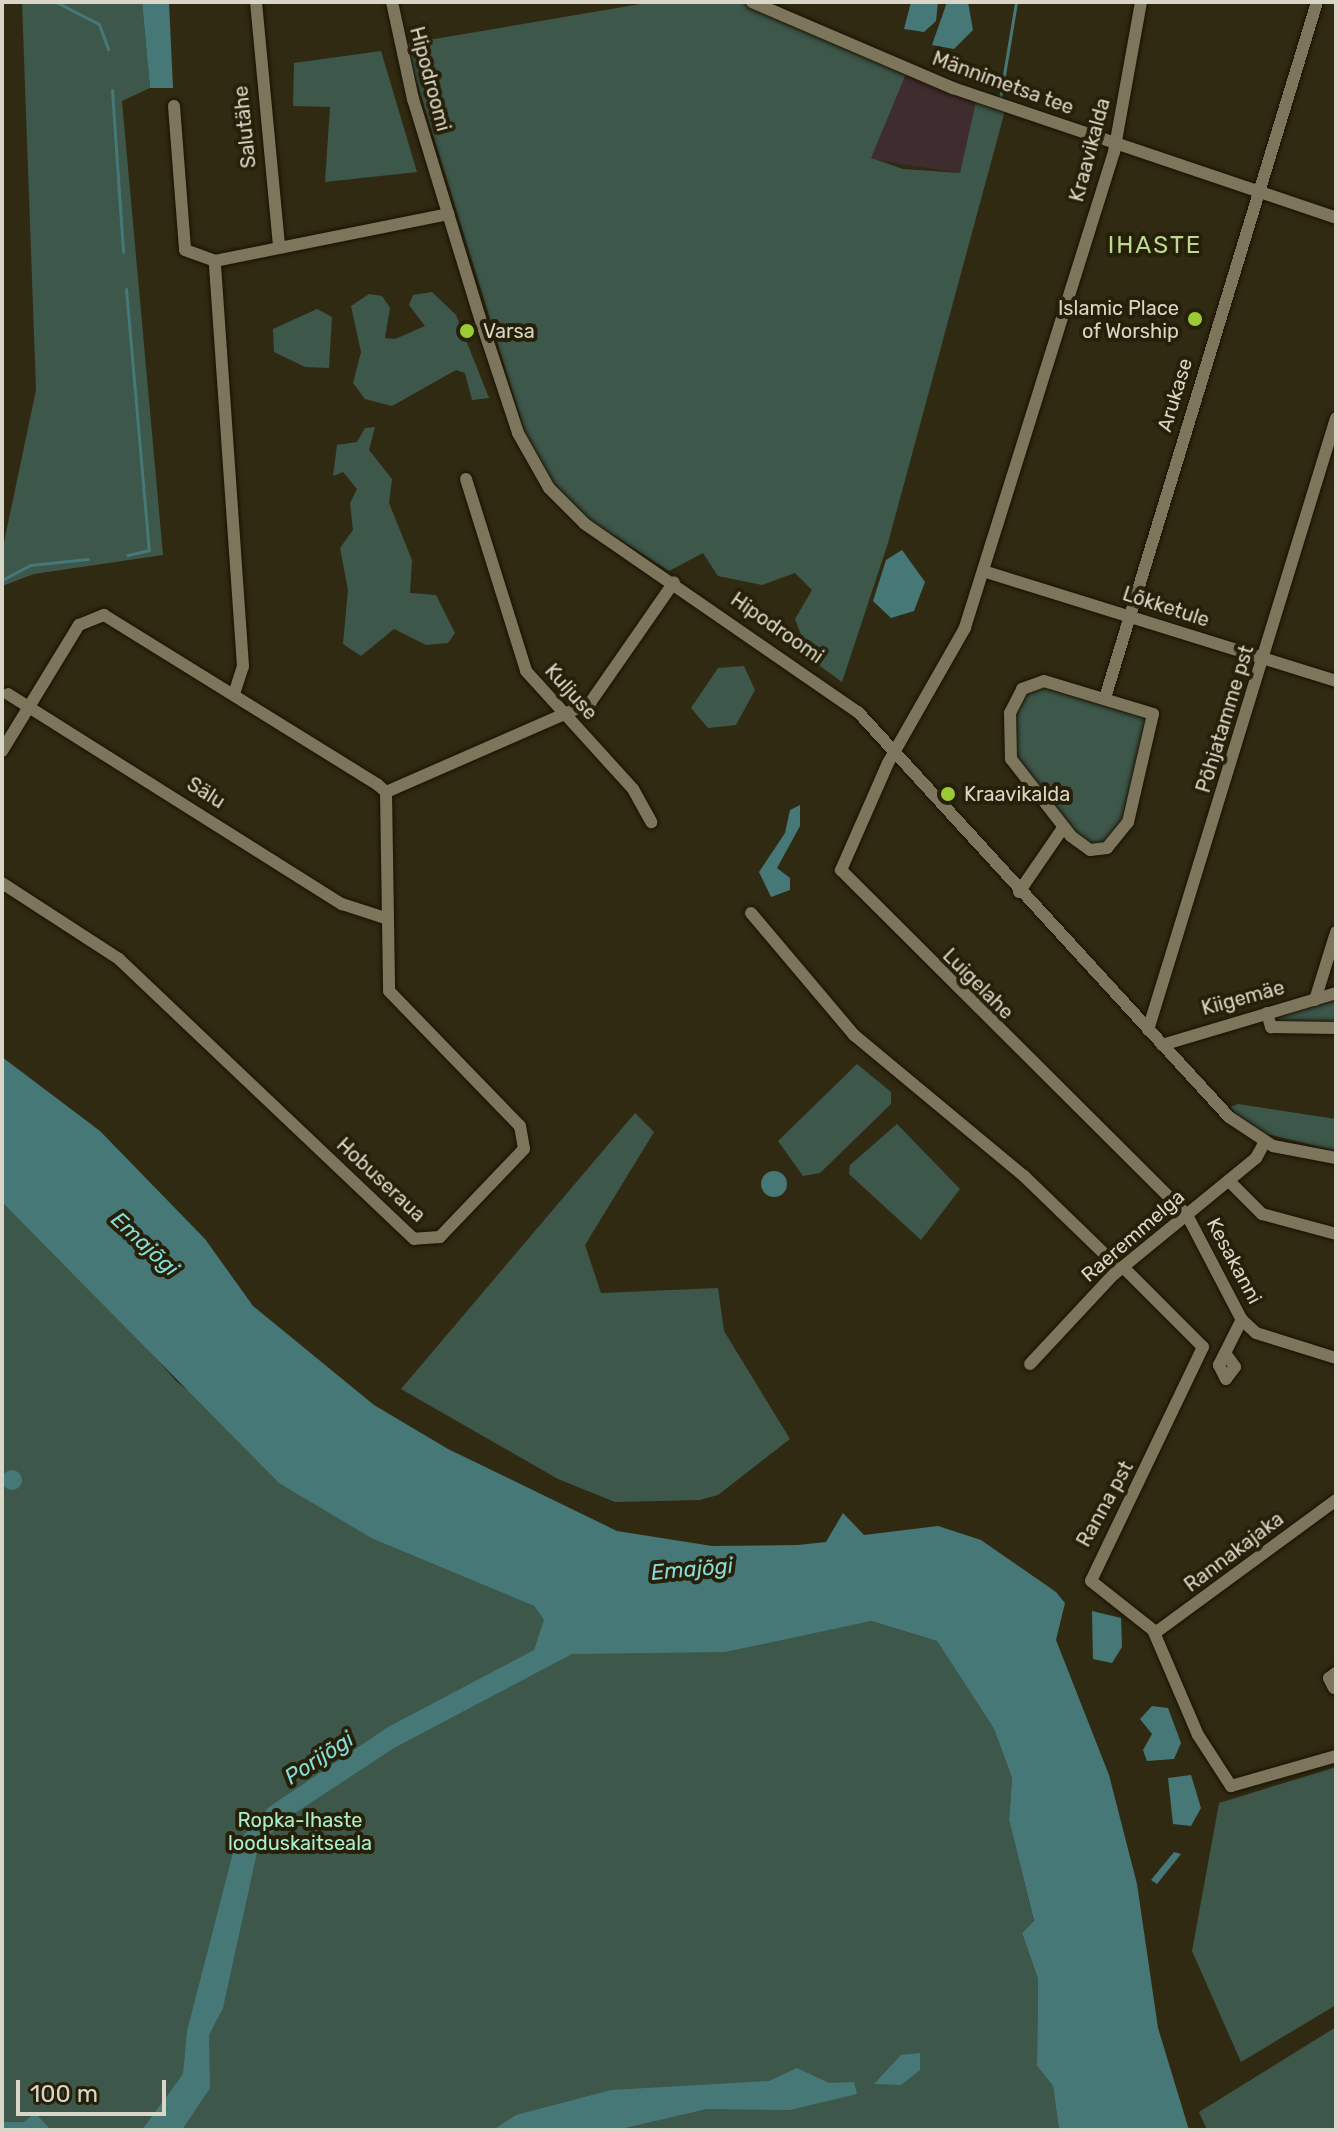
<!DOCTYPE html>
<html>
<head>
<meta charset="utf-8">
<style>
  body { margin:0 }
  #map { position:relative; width:1338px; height:2132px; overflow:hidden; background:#312a13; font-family:Rubik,sans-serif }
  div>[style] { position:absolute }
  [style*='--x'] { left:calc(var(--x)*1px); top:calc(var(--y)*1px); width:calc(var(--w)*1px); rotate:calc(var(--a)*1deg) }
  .industrial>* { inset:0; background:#3f2c2f }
  .green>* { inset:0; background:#3d574a }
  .water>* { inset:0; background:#467878 }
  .round { border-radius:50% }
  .stream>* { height:3px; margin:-1.5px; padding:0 1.5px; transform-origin:1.5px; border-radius:1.5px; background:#467878 }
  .roads { filter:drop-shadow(0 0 2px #191200) drop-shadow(0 0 2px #191200) }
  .minor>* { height:12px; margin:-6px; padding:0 6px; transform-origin:6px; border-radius:6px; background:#7d765c }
  .dots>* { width:22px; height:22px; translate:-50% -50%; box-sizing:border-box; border:4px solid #272009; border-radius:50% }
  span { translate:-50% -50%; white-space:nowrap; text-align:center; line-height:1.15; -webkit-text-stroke:8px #272009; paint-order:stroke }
  .street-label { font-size:20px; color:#d9d5c7 }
  .poi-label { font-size:20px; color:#d9d5c7 }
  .right { translate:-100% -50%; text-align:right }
  .left { translate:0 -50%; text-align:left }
  .park-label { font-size:20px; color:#a9efcd }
  .water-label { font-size:22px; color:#86dcdc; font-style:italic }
  .quarter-label { font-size:24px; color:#bcd991; letter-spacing:2px }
  .frame { position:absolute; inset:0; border:4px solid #d9d5c7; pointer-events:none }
  .scale { position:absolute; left:16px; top:2080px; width:150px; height:36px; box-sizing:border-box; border:4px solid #d9d5c7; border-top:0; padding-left:10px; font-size:24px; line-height:28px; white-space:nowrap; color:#d9d5c7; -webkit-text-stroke:6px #272009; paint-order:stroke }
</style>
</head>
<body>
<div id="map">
  <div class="industrial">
    <div style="clip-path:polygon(908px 69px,977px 97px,960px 173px,870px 159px)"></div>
  </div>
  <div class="green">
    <div style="clip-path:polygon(22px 2px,142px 2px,150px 88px,122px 101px,163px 555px,34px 574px,2px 586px,2px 552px,36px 390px)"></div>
    <div style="clip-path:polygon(652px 2px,750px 2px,908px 69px,871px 158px,903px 169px,960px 173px,977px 97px,1006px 107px,888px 543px,842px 682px,816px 663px,803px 640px,795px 619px,812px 590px,795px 573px,762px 585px,718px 576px,703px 553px,669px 571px,585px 517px,552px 483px,529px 445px,405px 44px)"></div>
    <div style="clip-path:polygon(381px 51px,417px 172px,325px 182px,330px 107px,293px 106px,294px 63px)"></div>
    <div style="clip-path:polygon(432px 292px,456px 315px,489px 398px,472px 400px,465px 373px,456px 370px,392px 406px,365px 399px,353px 383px,361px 352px,351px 306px,369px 294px,382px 296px,390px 308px,385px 338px,395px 339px,425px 326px,409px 305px,413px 295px)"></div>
    <div style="clip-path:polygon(317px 309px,332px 317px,329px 368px,305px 367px,274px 352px,273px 329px)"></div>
    <div style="clip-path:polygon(375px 427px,369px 450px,392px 479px,389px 503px,412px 560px,410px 593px,436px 595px,455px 633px,448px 643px,426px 645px,394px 629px,361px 656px,343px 644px,348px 590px,340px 548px,353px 530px,350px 503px,357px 489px,343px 472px,333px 476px,337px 445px,357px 442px,365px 428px)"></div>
    <div style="clip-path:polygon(744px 666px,755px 690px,736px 725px,708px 728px,691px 708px,718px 668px)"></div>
    <div style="clip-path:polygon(1031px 684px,1148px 714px,1123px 829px,1110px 842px,1091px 846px,1071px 832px,1015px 764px,1011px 720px)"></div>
    <div style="clip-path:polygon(1336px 995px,1336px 1027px,1272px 1026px,1269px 1015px)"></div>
    <div style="clip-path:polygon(857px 1064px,891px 1092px,891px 1104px,820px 1173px,803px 1176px,778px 1141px)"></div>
    <div style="clip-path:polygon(1238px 1104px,1336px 1119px,1336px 1151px,1263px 1133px,1242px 1123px,1230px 1107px)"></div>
    <div style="clip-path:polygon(635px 1113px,654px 1132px,585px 1245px,601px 1293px,718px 1288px,724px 1331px,790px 1439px,718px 1495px,700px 1500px,615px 1502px,558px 1479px,401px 1389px)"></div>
    <div style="clip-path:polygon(897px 1124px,960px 1189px,921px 1240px,849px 1174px,850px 1165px)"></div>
    <div style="clip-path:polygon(2px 1202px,96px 1290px,176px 1381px,373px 1539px,534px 1606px,544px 1620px,808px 1631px,871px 1621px,937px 1641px,994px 1729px,1012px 1778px,1009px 1820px,1034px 1922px,1022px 1933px,1038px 1979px,1037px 2066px,1053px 2086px,1059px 2130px,2px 2130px)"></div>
    <div style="clip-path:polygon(1336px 1767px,1336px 2005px,1241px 2062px,1192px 1951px,1219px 1803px)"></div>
    <div style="clip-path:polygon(1336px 2027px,1336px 2130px,1207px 2130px,1199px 2112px)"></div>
  </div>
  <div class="water">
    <div style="clip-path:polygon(142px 2px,169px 2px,173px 88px,150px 88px)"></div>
    <div style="clip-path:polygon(911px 2px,938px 2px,936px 21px,924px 32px,904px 29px)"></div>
    <div style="clip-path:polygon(947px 2px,968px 2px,973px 30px,954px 49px,932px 45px)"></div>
    <div style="clip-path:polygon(902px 550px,925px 582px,914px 611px,891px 618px,873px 601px,886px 560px)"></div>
    <div style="clip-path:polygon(800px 805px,800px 826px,777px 868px,790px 878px,790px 890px,771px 897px,759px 872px,785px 833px,790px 810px)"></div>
    <div style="clip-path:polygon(2px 1057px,100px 1131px,205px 1239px,253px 1306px,374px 1405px,448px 1449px,617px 1531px,712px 1546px,798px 1545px,826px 1542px,843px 1513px,864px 1535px,938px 1526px,981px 1540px,1056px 1592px,1065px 1603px,1056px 1640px,1109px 1775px,1137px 1884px,1158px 2028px,1189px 2130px,1059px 2130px,1053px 2086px,1037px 2066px,1038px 1979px,1022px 1933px,1034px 1921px,1009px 1820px,1012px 1778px,994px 1729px,937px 1641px,871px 1621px,725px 1652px,572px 1654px,394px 1748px,292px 1815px,259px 1843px,223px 2008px,209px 2035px,210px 2088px,182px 2130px,142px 2130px,183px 2074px,187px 2031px,235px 1845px,269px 1807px,388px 1727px,534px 1650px,544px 1620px,534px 1606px,373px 1539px,279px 1483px,2px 1202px)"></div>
    <div class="round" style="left:761px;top:1171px;width:26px;height:26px"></div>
    <div class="round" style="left:2px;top:1470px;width:20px;height:20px"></div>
    <div style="clip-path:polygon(1092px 1611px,1121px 1618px,1122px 1647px,1112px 1663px,1093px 1659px)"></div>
    <div style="clip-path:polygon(1152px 1706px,1168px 1708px,1181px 1743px,1174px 1759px,1147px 1761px,1143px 1750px,1152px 1734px,1140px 1719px)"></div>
    <div style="clip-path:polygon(1191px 1775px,1201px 1808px,1191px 1826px,1173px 1824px,1168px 1778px)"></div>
    <div style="clip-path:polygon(1174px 1852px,1181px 1854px,1157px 1884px,1151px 1880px)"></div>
    <div style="clip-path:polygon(920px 2053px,920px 2070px,901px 2085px,874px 2084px,901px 2055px)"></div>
    <div style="clip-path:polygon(797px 2068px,829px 2083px,854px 2082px,857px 2094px,790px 2110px,707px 2109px,616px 2130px,493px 2130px,516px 2115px,611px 2090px,769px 2081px)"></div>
    <div style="clip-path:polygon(35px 2113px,51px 2130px,2px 2130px,2px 2122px,24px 2122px)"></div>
  </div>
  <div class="stream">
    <div style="--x:56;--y:2;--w:48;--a:27.1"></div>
    <div style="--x:99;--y:24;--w:27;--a:70"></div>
    <div style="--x:112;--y:90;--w:162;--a:86.1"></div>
    <div style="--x:1000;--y:99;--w:98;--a:-80.6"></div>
    <div style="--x:126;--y:289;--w:262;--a:85"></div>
    <div style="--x:149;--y:550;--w:22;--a:167"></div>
    <div style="--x:2;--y:580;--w:32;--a:-28"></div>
    <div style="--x:30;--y:565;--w:58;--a:-5.9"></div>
  </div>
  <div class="roads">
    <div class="minor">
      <div style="--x:256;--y:2;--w:246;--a:84.6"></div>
      <div style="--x:392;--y:2;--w:99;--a:77.8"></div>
      <div style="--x:413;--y:99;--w:235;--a:73"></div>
      <div style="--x:482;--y:324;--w:115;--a:71.7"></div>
      <div style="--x:518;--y:433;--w:63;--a:60.6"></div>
      <div style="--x:549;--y:488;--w:51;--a:45"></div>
      <div style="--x:585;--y:524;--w:331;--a:34.6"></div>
      <div style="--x:858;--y:712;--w:549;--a:47.51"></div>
      <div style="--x:1229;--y:1117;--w:53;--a:33.4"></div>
      <div style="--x:1273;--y:1146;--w:64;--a:10.8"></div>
      <div style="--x:752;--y:2;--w:219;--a:23.2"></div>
      <div style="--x:953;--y:88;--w:404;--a:18.7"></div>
      <div style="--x:1141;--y:2;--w:152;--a:100.2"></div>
      <div style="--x:1114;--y:152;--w:499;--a:107.4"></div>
      <div style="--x:965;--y:628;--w:155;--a:119.7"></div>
      <div style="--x:888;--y:763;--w:117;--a:113.7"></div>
      <div style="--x:841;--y:870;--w:489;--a:44.9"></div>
      <div style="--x:1187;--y:1215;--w:119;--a:62.4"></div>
      <div style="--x:1242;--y:1320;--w:19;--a:43"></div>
      <div style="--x:1256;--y:1333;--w:84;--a:17.4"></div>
      <div style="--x:174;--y:106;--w:144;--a:85.6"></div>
      <div style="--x:185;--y:250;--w:32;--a:20"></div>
      <div style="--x:466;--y:479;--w:201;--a:72.6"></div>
      <div style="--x:526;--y:671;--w:159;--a:47.8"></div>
      <div style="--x:633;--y:789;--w:38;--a:61"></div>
      <div style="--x:983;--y:571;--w:370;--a:17.3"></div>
      <div style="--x:1044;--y:681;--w:114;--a:16.8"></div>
      <div style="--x:1153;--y:714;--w:111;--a:103"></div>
      <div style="--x:1128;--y:822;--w:33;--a:129"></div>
      <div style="--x:1107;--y:848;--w:17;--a:173"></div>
      <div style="--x:1090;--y:850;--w:24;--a:-144"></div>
      <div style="--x:1071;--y:836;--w:98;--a:-127.9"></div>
      <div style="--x:1011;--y:759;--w:46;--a:-91.2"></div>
      <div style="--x:1010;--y:713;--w:27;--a:-63"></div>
      <div style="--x:1022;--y:689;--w:23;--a:-20"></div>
      <div style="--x:8;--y:694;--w:395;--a:32.2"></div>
      <div style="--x:342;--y:904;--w:45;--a:18"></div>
      <div style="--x:234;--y:694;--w:29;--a:-72"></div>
      <div style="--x:243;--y:666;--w:406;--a:-94"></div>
      <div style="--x:215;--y:261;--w:238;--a:-11.4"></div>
      <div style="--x:1105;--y:698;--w:728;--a:-73.06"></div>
      <div style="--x:2;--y:751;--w:148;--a:-58.6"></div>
      <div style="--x:79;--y:625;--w:27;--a:-22"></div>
      <div style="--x:104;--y:615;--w:322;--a:31.8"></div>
      <div style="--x:378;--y:785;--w:11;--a:41"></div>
      <div style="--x:386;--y:792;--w:199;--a:89.1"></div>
      <div style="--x:389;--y:991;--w:188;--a:45.9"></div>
      <div style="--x:520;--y:1126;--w:23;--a:80"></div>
      <div style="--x:524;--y:1149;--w:122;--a:133.7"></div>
      <div style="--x:440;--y:1237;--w:26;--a:176"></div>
      <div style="--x:414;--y:1239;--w:407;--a:-136.5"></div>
      <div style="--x:119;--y:959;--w:140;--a:-147"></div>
      <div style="--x:386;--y:792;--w:223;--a:-23.6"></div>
      <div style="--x:590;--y:703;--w:147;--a:-55.2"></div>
      <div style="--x:1019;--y:892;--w:78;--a:-55.5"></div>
      <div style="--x:751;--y:913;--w:160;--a:49.8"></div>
      <div style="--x:854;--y:1035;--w:221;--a:39.7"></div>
      <div style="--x:1024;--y:1176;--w:134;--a:44.1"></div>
      <div style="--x:1315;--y:1000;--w:71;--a:-72.8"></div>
      <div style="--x:1267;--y:1013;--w:15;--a:74"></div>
      <div style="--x:1271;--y:1027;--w:65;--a:0.9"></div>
      <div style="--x:1148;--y:1030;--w:640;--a:-72.92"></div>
      <div style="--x:1162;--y:1045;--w:182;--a:-16.6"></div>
      <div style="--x:1229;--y:1181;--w:47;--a:45"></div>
      <div style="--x:1262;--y:1214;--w:77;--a:15.1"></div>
      <div style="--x:1123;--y:1267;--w:113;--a:45"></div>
      <div style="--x:1203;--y:1347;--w:259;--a:115.6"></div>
      <div style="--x:1091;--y:1581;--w:79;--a:38.3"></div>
      <div style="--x:1153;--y:1630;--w:114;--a:66.8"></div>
      <div style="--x:1198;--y:1735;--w:61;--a:57.1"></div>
      <div style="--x:1231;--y:1786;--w:109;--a:-15.9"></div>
      <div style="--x:1225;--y:1353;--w:17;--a:54"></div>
      <div style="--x:1235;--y:1367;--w:15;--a:127"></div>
      <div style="--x:1226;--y:1379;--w:16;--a:-117"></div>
      <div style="--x:1219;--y:1365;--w:51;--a:-63.4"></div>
      <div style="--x:1030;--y:1364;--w:122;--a:-47"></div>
      <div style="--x:1113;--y:1275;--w:185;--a:-39.3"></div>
      <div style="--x:1256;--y:1158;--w:18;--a:-61"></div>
      <div style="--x:1155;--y:1633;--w:225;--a:-36.3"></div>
      <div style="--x:1334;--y:1688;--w:11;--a:-117"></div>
      <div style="--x:1329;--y:1678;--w:9;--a:-36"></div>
    </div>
  </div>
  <div class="dots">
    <div style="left:1195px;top:319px;background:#9acb34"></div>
    <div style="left:467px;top:331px;background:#9acb34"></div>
    <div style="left:948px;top:794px;background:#9acb34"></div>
  </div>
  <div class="street-label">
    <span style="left:430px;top:79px;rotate:75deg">Hipodroomi</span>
    <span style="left:1003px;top:83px;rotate:20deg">Männimetsa tee</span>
    <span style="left:245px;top:127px;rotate:-96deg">Salutähe</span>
    <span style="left:1090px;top:150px;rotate:-75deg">Kraavikalda</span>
    <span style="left:1175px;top:395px;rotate:-73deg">Arukase</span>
    <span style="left:1166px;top:607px;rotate:18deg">Lõkketule</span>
    <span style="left:777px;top:628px;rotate:35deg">Hipodroomi</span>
    <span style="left:571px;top:692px;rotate:48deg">Kuljuse</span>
    <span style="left:1225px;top:719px;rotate:-73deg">Põhjatamme pst</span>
    <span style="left:206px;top:793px;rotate:32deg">Sälu</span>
    <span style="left:978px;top:984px;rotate:45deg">Luigelahe</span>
    <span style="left:1243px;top:998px;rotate:-15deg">Kiigemäe</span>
    <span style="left:381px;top:1180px;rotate:43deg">Hobuseraua</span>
    <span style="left:1133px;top:1236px;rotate:-41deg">Raeremmelga</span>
    <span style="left:1234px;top:1261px;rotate:62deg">Kesakanni</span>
    <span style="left:1105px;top:1504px;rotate:-61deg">Ranna pst</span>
    <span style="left:1234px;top:1552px;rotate:-37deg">Rannakajaka</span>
  </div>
  <div class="poi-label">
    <span class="right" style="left:1179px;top:320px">Islamic Place<br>of Worship</span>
    <span class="left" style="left:483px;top:331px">Varsa</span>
    <span class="left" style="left:964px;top:794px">Kraavikalda</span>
  </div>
  <div class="park-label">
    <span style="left:300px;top:1832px">Ropka-Ihaste<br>looduskaitseala</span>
  </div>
  <div class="water-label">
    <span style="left:145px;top:1244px;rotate:43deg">Emajõgi</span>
    <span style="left:692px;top:1569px;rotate:-5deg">Emajõgi</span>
    <span style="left:319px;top:1758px;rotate:-33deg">Porijõgi</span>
  </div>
  <div class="quarter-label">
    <span style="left:1155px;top:246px">IHASTE</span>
  </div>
  <div class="frame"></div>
  <div class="scale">100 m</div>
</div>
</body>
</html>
